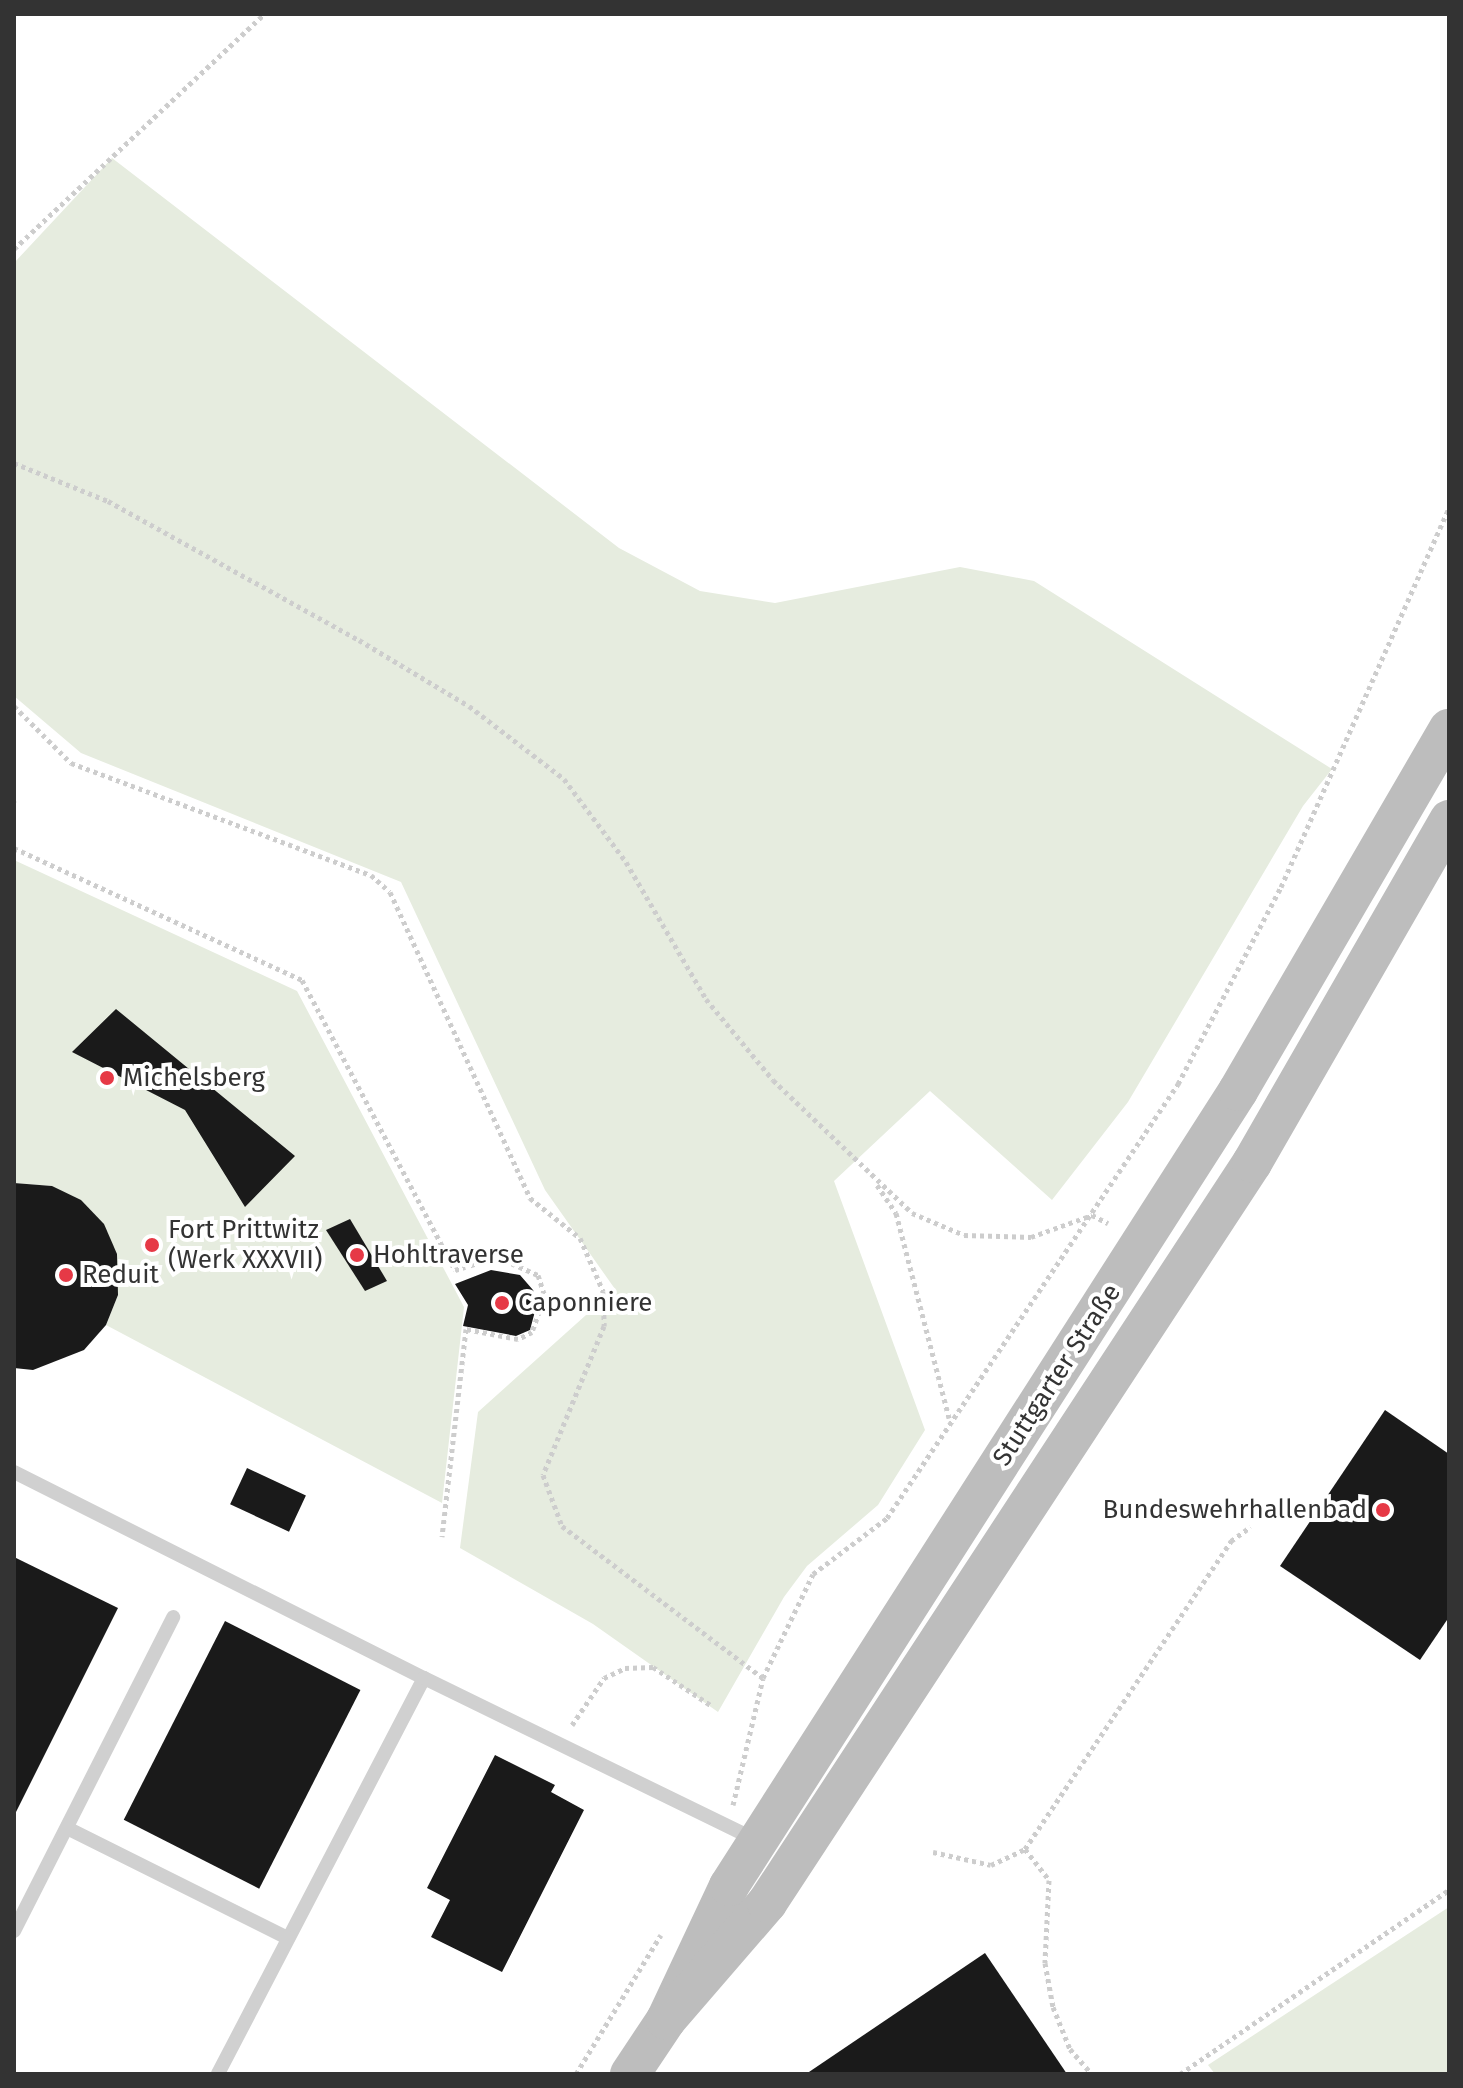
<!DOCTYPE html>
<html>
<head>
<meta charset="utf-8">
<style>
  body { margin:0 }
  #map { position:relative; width:1463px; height:2088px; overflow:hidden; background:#fff; font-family:"Fira Sans",sans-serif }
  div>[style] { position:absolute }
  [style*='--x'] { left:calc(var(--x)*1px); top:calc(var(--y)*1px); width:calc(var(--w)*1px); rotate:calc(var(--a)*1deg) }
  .green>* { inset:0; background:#e6ecdf }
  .building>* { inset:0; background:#1a1a1a; transform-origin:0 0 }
  .path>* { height:5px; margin-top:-2.5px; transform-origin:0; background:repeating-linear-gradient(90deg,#cdcdcd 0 4px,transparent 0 8px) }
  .lane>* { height:14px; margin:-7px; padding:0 7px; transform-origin:7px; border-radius:7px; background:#d0d0d0 }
  .secondary>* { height:40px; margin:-20px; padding:0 20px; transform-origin:20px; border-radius:20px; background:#bdbdbd }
  .dots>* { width:22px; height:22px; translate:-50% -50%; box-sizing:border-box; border:4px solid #fff; border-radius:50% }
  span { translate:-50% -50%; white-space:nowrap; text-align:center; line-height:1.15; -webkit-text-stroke:8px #fff; paint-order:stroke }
  .poi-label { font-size:26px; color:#333 }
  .left { translate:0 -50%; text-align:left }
  .right { translate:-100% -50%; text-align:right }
  .street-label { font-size:26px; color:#333 }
  .frame { position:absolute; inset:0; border:16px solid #333; pointer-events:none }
</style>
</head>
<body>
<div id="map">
  <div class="green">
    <div style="clip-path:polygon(112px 158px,619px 548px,700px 591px,775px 603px,960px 567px,1034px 581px,1332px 769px,1303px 806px,1128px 1102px,1052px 1200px,930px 1091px,834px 1181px,925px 1430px,878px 1505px,807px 1566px,784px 1597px,718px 1712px,593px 1624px,460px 1548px,478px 1412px,615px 1289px,545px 1190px,401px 882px,81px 753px,14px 696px,14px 263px)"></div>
    <div style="clip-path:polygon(14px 860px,297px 991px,464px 1307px,442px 1503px,106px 1325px,118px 1295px,52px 1186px,14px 1183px)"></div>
    <div style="clip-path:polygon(1449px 1907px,1449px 2074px,1215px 2074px,1208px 2065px)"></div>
  </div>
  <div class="building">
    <div style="clip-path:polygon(116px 1009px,295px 1156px,245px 1207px,185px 1110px,72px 1052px)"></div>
    <div style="clip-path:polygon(14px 1183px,52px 1186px,81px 1200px,104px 1224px,117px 1254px,118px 1295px,106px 1325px,84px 1350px,33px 1370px,14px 1368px)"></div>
    <div style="clip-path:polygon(350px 1219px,387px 1281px,365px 1291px,326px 1230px)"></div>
    <div style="clip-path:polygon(491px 1270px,520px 1275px,533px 1290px,538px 1300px,530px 1330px,516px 1336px,463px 1326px,468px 1305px,455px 1284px)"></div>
    <div style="clip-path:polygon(1385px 1410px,1449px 1454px,1449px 1617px,1420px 1660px,1280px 1566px)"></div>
    <div style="left:247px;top:1468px;width:65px;height:40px;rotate:25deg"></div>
    <div style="clip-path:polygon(14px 1557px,118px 1608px,14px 1816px)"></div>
    <div style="left:225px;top:1621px;width:152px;height:223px;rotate:27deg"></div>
    <div style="clip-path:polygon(495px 1755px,555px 1785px,551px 1792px,584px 1810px,502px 1972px,431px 1937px,450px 1900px,427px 1888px)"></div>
    <div style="clip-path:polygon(985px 1953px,1067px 2074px,806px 2074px)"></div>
  </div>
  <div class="path">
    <div style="--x:14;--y:249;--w:343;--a:-43.2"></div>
    <div style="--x:14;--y:463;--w:101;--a:22"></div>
    <div style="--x:108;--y:501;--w:287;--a:29"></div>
    <div style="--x:359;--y:640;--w:128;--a:31"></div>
    <div style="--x:469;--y:706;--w:120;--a:37.5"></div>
    <div style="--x:564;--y:779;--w:104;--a:53.2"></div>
    <div style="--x:626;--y:862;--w:159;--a:59.7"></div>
    <div style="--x:706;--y:999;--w:105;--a:50.4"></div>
    <div style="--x:773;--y:1080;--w:192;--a:43.7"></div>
    <div style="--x:912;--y:1213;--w:56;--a:22.9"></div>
    <div style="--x:964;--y:1235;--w:67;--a:1.7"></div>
    <div style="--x:1031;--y:1237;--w:65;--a:-19.8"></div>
    <div style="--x:1092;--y:1215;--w:18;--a:27"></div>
    <div style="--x:14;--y:706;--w:81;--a:45"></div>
    <div style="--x:71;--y:763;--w:320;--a:20.5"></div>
    <div style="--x:371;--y:875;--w:25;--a:42"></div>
    <div style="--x:390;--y:892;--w:337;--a:65.4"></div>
    <div style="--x:530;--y:1198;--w:64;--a:38.7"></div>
    <div style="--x:580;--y:1238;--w:58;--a:66.5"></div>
    <div style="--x:603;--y:1291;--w:35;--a:88"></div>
    <div style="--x:604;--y:1326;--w:161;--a:112.3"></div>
    <div style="--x:543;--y:1475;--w:54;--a:69.6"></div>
    <div style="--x:562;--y:1526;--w:252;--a:37.1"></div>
    <div style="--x:14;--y:801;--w:1;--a:90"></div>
    <div style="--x:14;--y:848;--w:317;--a:24.6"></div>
    <div style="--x:302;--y:980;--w:328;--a:62.2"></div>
    <div style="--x:455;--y:1270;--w:44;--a:-17.2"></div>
    <div style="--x:497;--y:1257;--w:45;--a:23.7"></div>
    <div style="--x:538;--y:1275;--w:22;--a:72"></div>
    <div style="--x:545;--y:1296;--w:38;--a:110"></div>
    <div style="--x:532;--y:1332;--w:16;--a:153"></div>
    <div style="--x:518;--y:1339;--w:53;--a:-169.1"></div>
    <div style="--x:466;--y:1329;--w:209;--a:96.6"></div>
    <div style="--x:877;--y:1185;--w:34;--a:56"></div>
    <div style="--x:896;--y:1213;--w:212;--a:75.5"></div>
    <div style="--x:572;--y:1725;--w:57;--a:-55.8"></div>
    <div style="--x:604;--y:1678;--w:23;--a:-25"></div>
    <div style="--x:625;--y:1668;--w:28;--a:-2"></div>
    <div style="--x:653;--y:1667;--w:71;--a:33.5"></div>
    <div style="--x:733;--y:1805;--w:130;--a:-76.7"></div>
    <div style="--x:763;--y:1678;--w:115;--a:-64.3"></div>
    <div style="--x:813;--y:1574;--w:93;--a:-37.1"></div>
    <div style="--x:887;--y:1518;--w:523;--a:-56.16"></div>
    <div style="--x:1178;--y:1084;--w:222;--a:-62.4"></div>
    <div style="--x:1281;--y:887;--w:415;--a:-66.1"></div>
    <div style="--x:1025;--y:1849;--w:39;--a:52"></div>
    <div style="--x:1049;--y:1880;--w:83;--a:92.8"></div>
    <div style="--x:1045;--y:1963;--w:45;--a:79.7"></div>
    <div style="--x:1053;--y:2007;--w:45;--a:68"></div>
    <div style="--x:1070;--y:2049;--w:33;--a:49"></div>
    <div style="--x:933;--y:1852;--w:59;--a:12.6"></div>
    <div style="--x:991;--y:1865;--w:38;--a:-25"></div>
    <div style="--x:1025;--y:1849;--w:371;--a:-56.2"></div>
    <div style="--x:1231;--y:1541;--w:24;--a:-36"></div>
    <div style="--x:576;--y:2074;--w:163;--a:-58.6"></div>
    <div style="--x:1180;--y:2074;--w:326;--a:-34.4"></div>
  </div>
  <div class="lane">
    <div style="--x:14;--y:1472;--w:459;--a:26.7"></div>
    <div style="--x:424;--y:1678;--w:446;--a:117.5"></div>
    <div style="--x:424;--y:1678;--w:367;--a:26"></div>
    <div style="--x:67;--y:1828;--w:247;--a:26.5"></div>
    <div style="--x:14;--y:1931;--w:352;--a:-63.1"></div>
  </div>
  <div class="secondary">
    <div style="--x:666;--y:2020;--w:148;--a:-64.8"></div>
    <div style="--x:729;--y:1886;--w:944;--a:-57.37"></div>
    <div style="--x:1238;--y:1091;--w:419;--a:-59.8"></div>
    <div style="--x:630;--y:2074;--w:65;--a:-56.3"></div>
    <div style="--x:666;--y:2020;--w:155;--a:-49.2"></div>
    <div style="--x:767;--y:1903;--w:885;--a:-56.76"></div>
    <div style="--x:1252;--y:1163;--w:396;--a:-60.1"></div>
  </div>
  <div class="dots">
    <div style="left:107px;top:1078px;background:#e63946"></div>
    <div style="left:152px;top:1245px;background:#e63946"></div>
    <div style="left:357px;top:1255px;background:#e63946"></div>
    <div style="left:66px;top:1275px;background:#e63946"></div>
    <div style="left:502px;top:1303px;background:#e63946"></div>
    <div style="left:1383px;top:1510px;background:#e63946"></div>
  </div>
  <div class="poi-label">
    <span class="left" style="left:123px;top:1078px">Michelsberg</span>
    <span class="left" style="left:168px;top:1245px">Fort Prittwitz<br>(Werk XXXVII)</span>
    <span class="left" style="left:373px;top:1255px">Hohltraverse</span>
    <span class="left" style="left:82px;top:1275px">Reduit</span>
    <span class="left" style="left:518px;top:1303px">Caponniere</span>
    <span class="right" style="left:1367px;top:1510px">Bundeswehrhallenbad</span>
  </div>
  <div class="street-label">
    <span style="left:1057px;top:1375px;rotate:-57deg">Stuttgarter Straße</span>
  </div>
  <div class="frame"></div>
</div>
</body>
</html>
